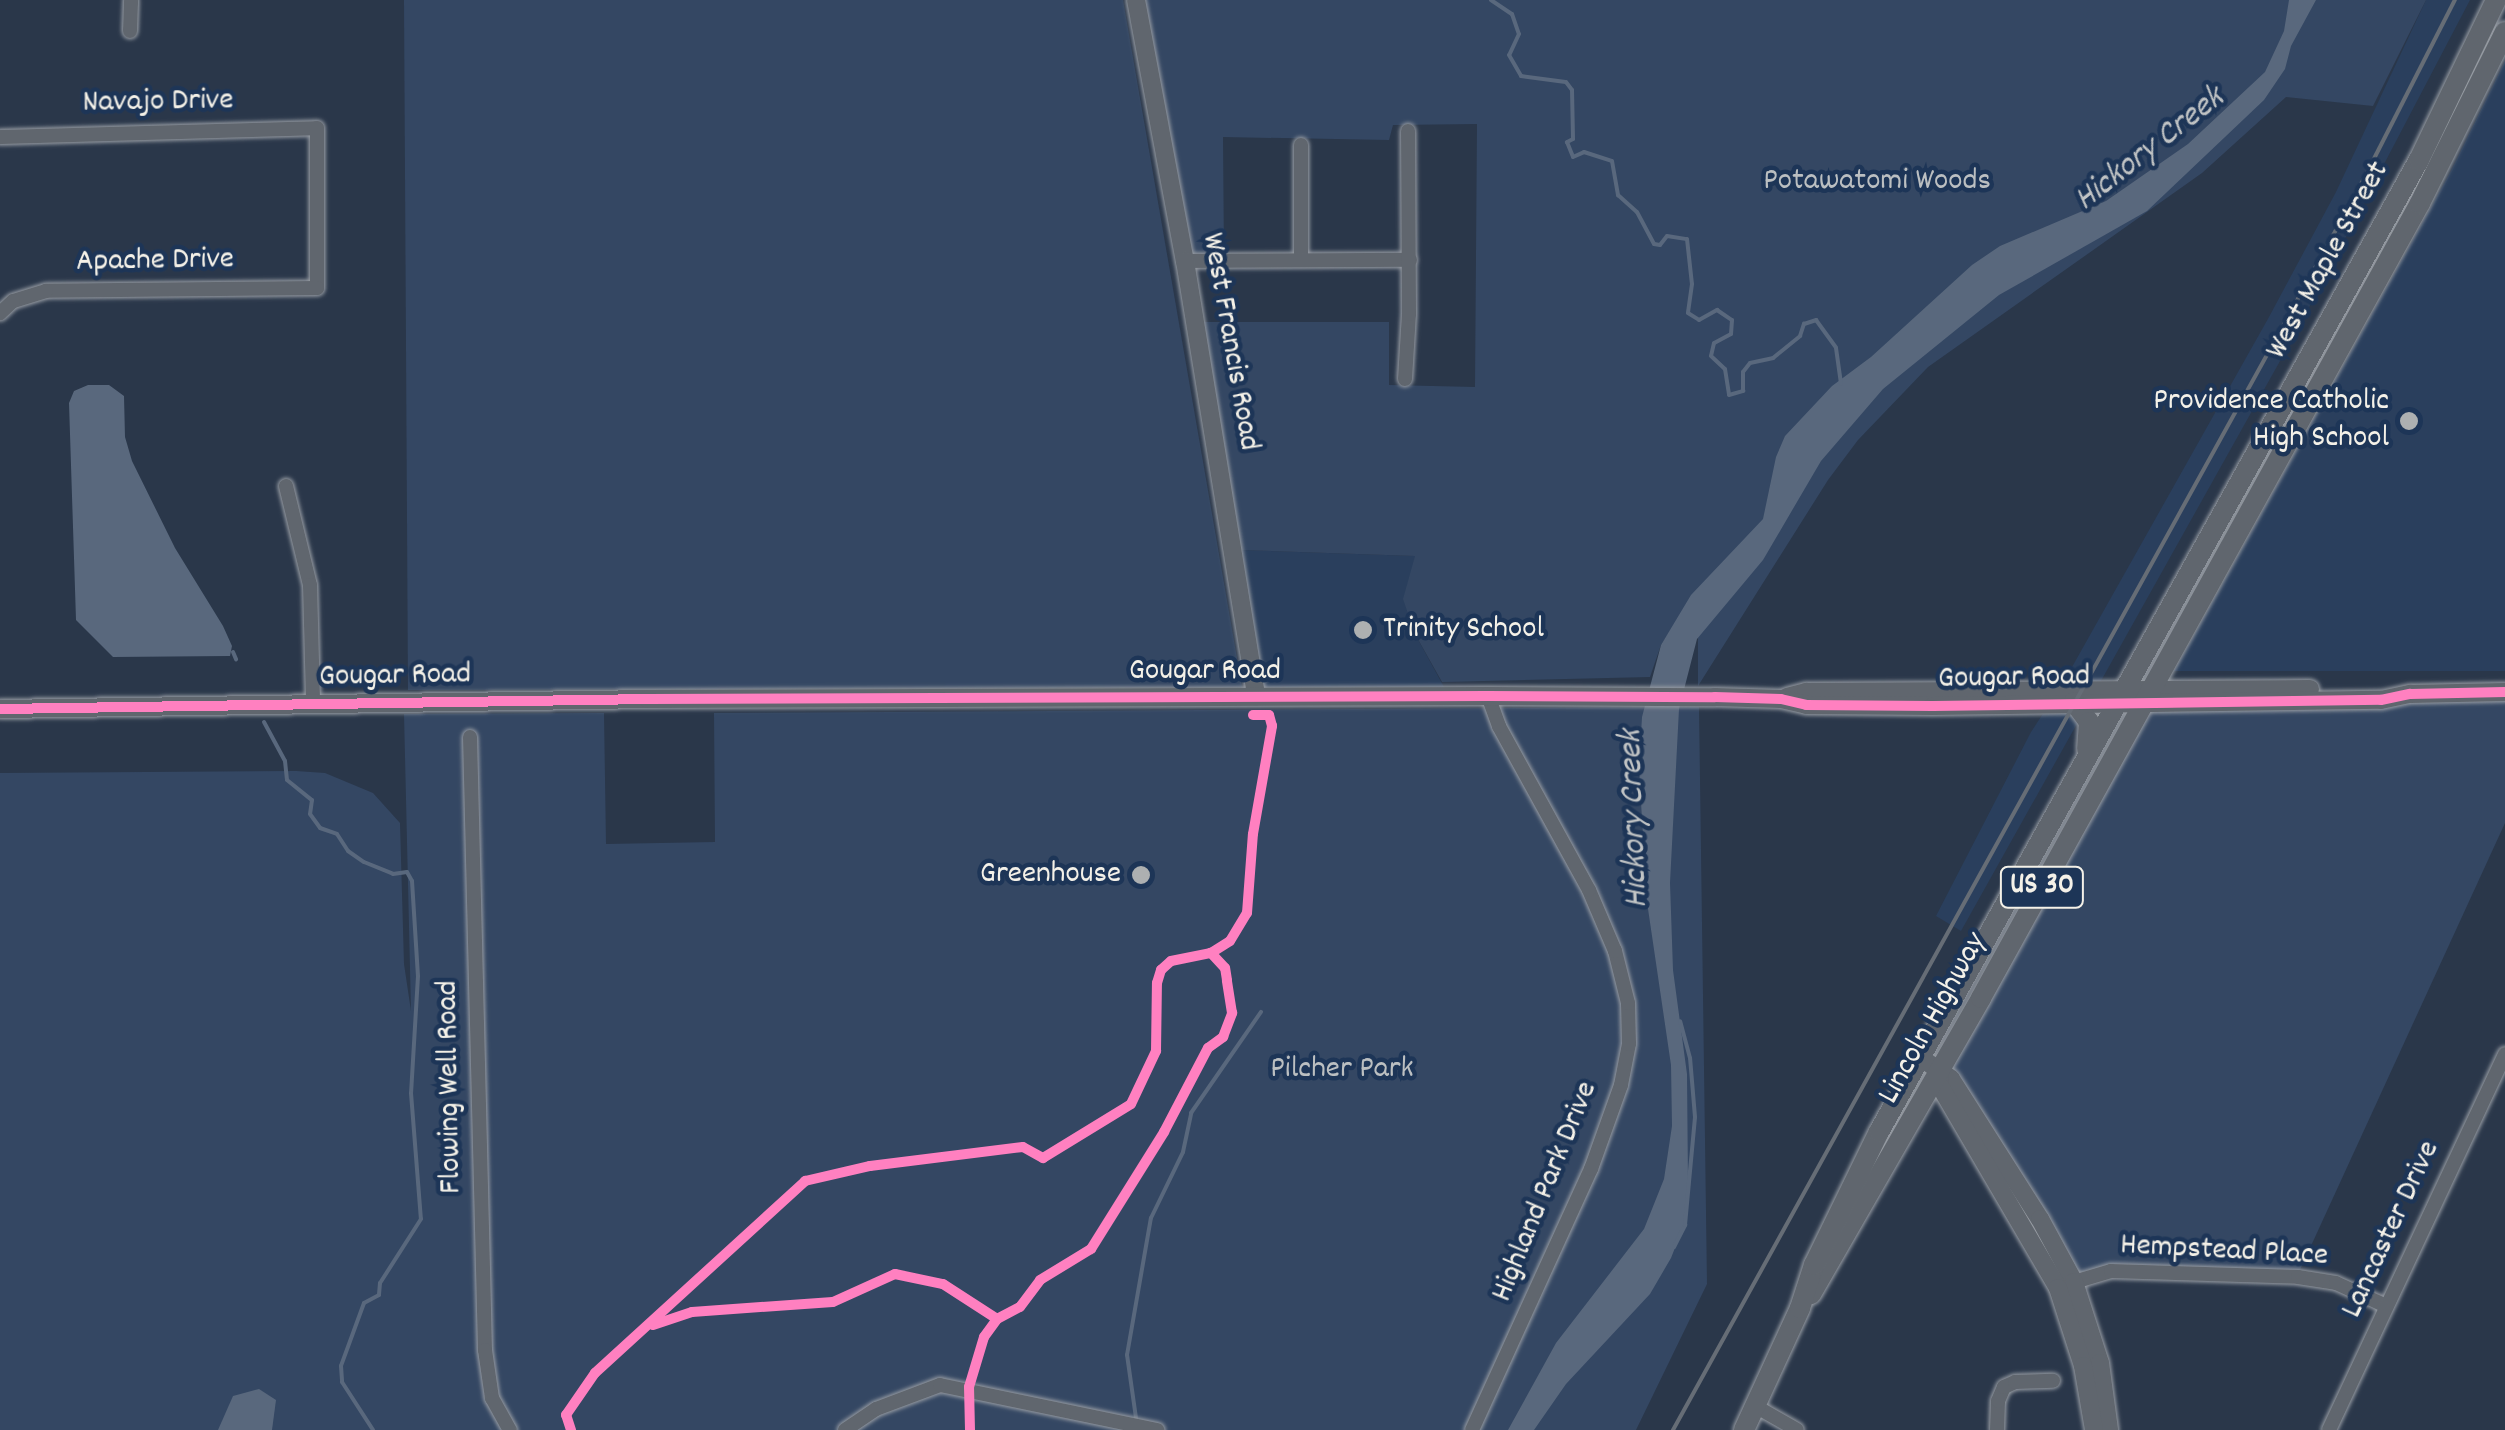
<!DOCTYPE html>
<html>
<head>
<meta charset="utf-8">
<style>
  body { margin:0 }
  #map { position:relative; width:2505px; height:1430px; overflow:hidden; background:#2a374a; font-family:Dekko,sans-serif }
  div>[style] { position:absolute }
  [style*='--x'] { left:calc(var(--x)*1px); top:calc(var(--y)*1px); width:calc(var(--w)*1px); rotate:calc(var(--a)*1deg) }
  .built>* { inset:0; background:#2a3f5d }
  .green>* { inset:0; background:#344763 }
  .water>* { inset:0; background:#59687d }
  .stream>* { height:4px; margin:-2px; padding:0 2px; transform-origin:2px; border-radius:2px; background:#59687d }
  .roads { filter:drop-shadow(0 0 2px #979ca3) drop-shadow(0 0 2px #979ca3) }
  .minor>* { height:14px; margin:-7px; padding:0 7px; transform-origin:7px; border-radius:7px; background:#60666e }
  .tertiary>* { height:18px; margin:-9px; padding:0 9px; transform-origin:9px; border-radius:9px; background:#60666e }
  .primary>* { height:20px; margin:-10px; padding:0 10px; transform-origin:10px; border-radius:10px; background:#60666e }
  .rail>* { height:4px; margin:-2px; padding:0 2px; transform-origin:2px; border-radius:2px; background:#666d76 }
  .cycleway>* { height:10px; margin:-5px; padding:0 5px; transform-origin:5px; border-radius:5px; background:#ff80c0 }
  .dots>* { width:28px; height:28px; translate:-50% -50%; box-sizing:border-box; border:5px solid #1d3557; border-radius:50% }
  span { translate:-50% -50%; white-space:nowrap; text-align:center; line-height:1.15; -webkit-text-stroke:9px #1d3557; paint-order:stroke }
  .shield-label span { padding:2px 8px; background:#1d3557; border:2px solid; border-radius:8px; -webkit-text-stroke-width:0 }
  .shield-label { font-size:30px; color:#f4f1e8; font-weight:700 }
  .street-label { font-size:32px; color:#f4f1e8 }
  .park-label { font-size:32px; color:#bbbfc1 }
  .poi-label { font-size:32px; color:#f4f1e8 }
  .right { translate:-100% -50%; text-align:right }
  .left { translate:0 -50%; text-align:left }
  .water-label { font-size:35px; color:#c0c3c4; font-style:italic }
</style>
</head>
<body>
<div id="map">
  <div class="built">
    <div style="clip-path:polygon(2426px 0,2470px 0,2294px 336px,1961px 931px,1936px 916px,2031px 732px,2063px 683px,2269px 317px,2336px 192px)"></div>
    <div style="clip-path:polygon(2505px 61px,2505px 671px,2174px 671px,2451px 171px)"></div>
    <div style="clip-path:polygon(1240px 550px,1415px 556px,1415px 634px,1444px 687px,1263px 687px)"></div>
  </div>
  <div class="green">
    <div style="clip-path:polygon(404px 0,1123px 0,1242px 687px,408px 690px)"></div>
    <div style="clip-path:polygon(1145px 0,2426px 0,2373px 106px,2286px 97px,2202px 173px,1928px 367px,1858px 440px,1828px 480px,1698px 686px,1698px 589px,1661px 645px,1650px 677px,1442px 682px,1415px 634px,1403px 599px,1415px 556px,1240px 550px,1202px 322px,1389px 322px,1389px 385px,1475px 387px,1477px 124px,1393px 125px,1389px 140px,1223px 137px,1224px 256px,1188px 256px)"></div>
    <div style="clip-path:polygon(2505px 695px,2505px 823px,2299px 1272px,2077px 1274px,1946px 1071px,2145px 707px)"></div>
    <div style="clip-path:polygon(1699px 707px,1707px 1284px,1636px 1430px,0 1430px,0 773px,296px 771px,325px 773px,373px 793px,400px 823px,404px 964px,411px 1011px,404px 714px,604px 713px,606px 844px,715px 842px,714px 713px)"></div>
  </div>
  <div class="water">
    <div style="clip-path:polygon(2289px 0,2316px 0,2291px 46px,2285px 69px,2264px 100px,2147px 211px,1999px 295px,1883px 389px,1821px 461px,1763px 560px,1697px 639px,1679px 709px,1670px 883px,1673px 970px,1687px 1074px,1688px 1182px,1684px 1225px,1671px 1258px,1650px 1294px,1566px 1384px,1534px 1430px,1508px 1430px,1556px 1343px,1644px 1229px,1664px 1179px,1672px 1126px,1671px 1065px,1647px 902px,1639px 769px,1642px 717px,1661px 645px,1691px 595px,1763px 519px,1776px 457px,1785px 436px,1832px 386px,1871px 357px,1972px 265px,2000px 246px,2106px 201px,2188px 144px,2265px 72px,2284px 31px)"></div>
    <div style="clip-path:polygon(88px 385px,109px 385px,124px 396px,125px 437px,132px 461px,175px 548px,223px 626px,232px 646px,230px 656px,113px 657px,76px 620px,69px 403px,74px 391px)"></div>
    <div style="clip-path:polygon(259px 1389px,276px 1400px,272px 1430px,218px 1430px,233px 1396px)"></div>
  </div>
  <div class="stream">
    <div style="--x:1491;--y:0;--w:25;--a:34"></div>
    <div style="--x:1512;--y:14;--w:21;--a:71"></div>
    <div style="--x:1519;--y:34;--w:23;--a:115"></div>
    <div style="--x:1509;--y:55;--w:24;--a:60"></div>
    <div style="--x:1521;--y:76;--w:45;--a:7.6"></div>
    <div style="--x:1566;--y:82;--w:10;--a:53"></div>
    <div style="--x:1572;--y:90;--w:49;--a:88.8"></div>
    <div style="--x:1573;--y:139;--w:7;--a:153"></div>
    <div style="--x:1567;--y:142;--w:16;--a:68"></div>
    <div style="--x:1573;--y:157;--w:12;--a:-24"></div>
    <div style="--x:1584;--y:152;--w:29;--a:18"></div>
    <div style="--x:1612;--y:161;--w:35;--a:80"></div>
    <div style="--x:1618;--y:195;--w:25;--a:42"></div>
    <div style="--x:1637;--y:212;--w:36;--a:62"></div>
    <div style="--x:1654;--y:244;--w:6;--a:9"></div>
    <div style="--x:1660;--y:245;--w:11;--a:-52"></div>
    <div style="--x:1667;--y:236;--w:20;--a:9"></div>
    <div style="--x:1687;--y:239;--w:45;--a:83.7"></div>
    <div style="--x:1692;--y:284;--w:29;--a:98"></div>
    <div style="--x:1688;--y:313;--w:13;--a:32"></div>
    <div style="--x:1699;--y:320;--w:21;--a:-29"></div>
    <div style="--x:1717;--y:310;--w:18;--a:34"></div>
    <div style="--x:1732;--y:320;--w:14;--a:94"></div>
    <div style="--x:1731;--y:334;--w:19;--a:152"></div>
    <div style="--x:1714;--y:343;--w:13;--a:103"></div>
    <div style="--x:1711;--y:356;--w:19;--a:43"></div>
    <div style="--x:1725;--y:369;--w:26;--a:81"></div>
    <div style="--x:1729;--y:395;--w:15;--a:-16"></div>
    <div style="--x:1743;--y:391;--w:19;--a:-90"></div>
    <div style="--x:1743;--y:372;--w:11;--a:-52"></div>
    <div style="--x:1750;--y:363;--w:24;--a:-12"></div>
    <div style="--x:1773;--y:358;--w:35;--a:-39"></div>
    <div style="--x:1800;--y:336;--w:13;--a:-72"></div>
    <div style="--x:1804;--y:324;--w:13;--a:-18"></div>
    <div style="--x:1816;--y:320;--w:34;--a:54"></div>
    <div style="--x:1836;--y:348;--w:36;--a:82"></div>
    <div style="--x:233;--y:652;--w:8;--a:67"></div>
    <div style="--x:264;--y:722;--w:44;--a:61.7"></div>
    <div style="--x:285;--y:761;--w:19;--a:84"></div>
    <div style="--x:287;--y:780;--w:32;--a:39"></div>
    <div style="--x:312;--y:800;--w:14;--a:98"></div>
    <div style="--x:310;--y:814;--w:17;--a:54"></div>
    <div style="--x:320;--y:828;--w:18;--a:19"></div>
    <div style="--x:337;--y:834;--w:20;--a:57"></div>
    <div style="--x:348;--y:851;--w:19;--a:35"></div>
    <div style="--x:364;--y:862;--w:31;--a:22"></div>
    <div style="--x:393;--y:874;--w:14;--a:-8"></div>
    <div style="--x:407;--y:872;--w:10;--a:61"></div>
    <div style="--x:412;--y:881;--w:95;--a:86.4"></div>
    <div style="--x:418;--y:976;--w:117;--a:93.4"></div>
    <div style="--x:411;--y:1093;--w:126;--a:85.5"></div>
    <div style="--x:421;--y:1219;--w:76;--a:122.6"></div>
    <div style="--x:380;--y:1283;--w:12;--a:95"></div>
    <div style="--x:379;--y:1295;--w:17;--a:152"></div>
    <div style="--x:364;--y:1303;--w:67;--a:110.1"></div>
    <div style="--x:341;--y:1366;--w:16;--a:86"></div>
    <div style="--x:342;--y:1382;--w:57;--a:57.1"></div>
    <div style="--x:1674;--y:1247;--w:25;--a:-63"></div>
    <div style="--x:1685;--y:1225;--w:108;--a:-84.7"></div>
    <div style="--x:1695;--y:1117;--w:59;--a:-94.8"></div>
    <div style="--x:1690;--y:1058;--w:38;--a:-105"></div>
    <div style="--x:1136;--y:1418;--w:64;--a:-98.1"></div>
    <div style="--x:1127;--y:1355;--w:139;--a:-80.1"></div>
    <div style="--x:1151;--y:1218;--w:73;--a:-64.1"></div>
    <div style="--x:1183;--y:1152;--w:40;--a:-78"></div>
    <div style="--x:1191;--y:1113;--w:123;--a:-55.3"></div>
  </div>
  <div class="roads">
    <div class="minor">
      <div style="--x:130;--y:31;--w:31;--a:-88"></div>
      <div style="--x:0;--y:137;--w:317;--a:-1.6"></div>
      <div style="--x:317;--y:128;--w:160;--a:90"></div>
      <div style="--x:317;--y:288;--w:271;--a:179.4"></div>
      <div style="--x:46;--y:291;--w:34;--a:163"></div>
      <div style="--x:13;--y:301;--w:18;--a:137"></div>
      <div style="--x:1301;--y:145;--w:114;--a:90"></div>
      <div style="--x:1185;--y:261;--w:225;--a:-0.3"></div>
      <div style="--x:1405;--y:379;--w:65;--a:-86.5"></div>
      <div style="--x:1409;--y:314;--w:183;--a:-90.3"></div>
      <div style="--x:286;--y:486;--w:102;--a:76.4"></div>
      <div style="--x:310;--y:585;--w:118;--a:88.5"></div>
      <div style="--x:470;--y:737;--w:613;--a:88.6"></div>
      <div style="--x:485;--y:1350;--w:49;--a:81.7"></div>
      <div style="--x:492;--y:1398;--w:37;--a:61"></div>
      <div style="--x:2064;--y:1285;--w:49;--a:-16.6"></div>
      <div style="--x:2111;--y:1271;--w:187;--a:1.8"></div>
      <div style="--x:2298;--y:1277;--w:38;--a:9"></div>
      <div style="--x:2336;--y:1283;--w:55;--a:24.7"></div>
      <div style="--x:1755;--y:1406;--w:48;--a:29.7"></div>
      <div style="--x:845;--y:1430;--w:37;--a:-34"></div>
      <div style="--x:876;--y:1409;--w:68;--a:-20.6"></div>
      <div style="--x:940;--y:1385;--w:222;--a:11.7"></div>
      <div style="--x:1472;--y:1430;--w:287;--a:-65.5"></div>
      <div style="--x:1591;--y:1169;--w:89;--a:-70.3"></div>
      <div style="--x:1621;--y:1085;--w:42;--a:-79"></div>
      <div style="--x:1629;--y:1044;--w:41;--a:-91.4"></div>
      <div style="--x:1628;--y:1003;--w:54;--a:-104"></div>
      <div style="--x:1615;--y:951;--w:66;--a:-113.1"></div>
      <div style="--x:1589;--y:890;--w:187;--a:-118.8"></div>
      <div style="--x:1499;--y:726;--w:32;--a:-110"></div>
      <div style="--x:1997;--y:1430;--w:29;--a:-88"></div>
      <div style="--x:1998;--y:1401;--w:15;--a:-67"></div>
      <div style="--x:2004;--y:1387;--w:12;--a:-24"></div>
      <div style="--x:2015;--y:1382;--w:38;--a:-2"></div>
      <div style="--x:2329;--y:1430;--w:415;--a:-64.9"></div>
    </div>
    <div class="tertiary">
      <div style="--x:1136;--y:0;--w:266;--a:79.4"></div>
      <div style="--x:1185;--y:261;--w:441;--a:80.7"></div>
      <div style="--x:1787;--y:697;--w:20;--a:-15"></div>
      <div style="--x:1806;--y:692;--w:504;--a:-0.34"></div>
      <div style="--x:0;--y:709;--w:648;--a:-0.88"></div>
      <div style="--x:648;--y:699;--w:840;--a:-0.2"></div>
      <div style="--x:1488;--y:696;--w:227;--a:0.3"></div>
      <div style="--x:1715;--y:697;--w:66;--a:1.7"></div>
      <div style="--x:1781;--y:699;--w:26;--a:13"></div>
      <div style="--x:1806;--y:705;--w:127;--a:0.5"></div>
      <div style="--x:1933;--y:706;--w:448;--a:-0.8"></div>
      <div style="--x:2381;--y:700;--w:30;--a:-12"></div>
      <div style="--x:2410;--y:694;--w:95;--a:-1.2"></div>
      <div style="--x:1927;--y:1062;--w:29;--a:35"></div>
      <div style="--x:1951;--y:1079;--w:166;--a:57.6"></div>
      <div style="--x:2040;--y:1219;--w:72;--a:61.6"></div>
      <div style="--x:2074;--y:1282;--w:85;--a:72.2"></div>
      <div style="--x:2100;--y:1363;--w:68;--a:82.3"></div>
      <div style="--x:1939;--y:1071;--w:15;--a:86"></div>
      <div style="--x:1940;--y:1086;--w:234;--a:59.7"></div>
      <div style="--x:2058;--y:1288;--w:82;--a:72.2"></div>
      <div style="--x:2083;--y:1366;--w:65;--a:80.2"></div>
    </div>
    <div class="primary">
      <div style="--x:2074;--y:702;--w:25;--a:53"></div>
      <div style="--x:2089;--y:722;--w:27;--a:94"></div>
      <div style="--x:1811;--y:1294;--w:341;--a:-60.1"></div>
      <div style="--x:1981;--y:998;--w:908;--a:-61.09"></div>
      <div style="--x:2420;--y:203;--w:191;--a:-63.6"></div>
      <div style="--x:1744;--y:1430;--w:134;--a:-65.3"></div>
      <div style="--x:1800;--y:1308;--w:45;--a:-72"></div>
      <div style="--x:1814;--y:1265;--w:148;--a:-64"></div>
      <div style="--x:1879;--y:1132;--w:1112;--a:-60.95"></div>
      <div style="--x:2419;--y:160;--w:178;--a:-64.3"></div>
    </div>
  </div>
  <div class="rail">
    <div style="--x:1673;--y:1430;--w:1412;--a:-61.08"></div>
    <div style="--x:2356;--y:194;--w:218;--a:-63"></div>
  </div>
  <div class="cycleway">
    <div style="--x:0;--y:709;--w:648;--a:-0.88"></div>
    <div style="--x:648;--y:699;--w:840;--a:-0.2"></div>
    <div style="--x:1488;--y:696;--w:227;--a:0.3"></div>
    <div style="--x:1715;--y:697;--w:66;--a:1.7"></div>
    <div style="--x:1781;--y:699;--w:26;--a:13"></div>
    <div style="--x:1806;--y:705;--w:127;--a:0.5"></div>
    <div style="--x:1933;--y:706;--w:448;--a:-0.8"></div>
    <div style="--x:2381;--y:700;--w:30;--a:-12"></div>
    <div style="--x:2410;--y:694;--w:95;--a:-1.2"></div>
    <div style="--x:653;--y:1325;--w:41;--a:-18.4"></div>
    <div style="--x:692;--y:1312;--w:141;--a:-4.1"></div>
    <div style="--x:833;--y:1302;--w:68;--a:-24.3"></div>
    <div style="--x:895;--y:1274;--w:49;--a:11.8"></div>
    <div style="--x:943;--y:1284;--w:64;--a:32.9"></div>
    <div style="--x:571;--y:1430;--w:16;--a:-108"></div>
    <div style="--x:566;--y:1415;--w:51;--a:-55.4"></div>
    <div style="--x:595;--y:1373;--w:285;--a:-42.4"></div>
    <div style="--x:805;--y:1181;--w:67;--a:-13"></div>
    <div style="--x:870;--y:1166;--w:154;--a:-7.1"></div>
    <div style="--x:1023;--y:1147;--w:23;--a:29"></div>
    <div style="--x:1043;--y:1158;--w:103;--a:-31.5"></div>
    <div style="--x:1131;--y:1104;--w:59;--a:-64.7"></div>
    <div style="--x:1156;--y:1051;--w:68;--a:-89.2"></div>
    <div style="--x:1157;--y:983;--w:14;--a:-73"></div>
    <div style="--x:1161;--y:970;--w:13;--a:-42"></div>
    <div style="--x:1171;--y:961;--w:41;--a:-11.3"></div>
    <div style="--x:1211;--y:953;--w:22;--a:-32"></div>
    <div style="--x:1230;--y:941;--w:33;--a:-59"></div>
    <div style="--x:1247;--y:913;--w:79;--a:-85.7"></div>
    <div style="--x:1253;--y:834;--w:110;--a:-80"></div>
    <div style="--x:1272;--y:726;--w:11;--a:-105"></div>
    <div style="--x:1269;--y:715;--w:16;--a:180"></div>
    <div style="--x:970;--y:1430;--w:43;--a:-91.3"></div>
    <div style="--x:969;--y:1387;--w:52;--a:-73.3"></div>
    <div style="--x:984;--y:1337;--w:22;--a:-54"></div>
    <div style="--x:997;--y:1319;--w:26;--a:-28"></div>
    <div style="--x:1020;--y:1307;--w:34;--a:-53"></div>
    <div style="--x:1040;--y:1280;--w:60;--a:-31.3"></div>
    <div style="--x:1091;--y:1249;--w:138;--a:-58"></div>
    <div style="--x:1164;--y:1132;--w:95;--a:-62.4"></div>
    <div style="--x:1208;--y:1048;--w:19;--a:-36"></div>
    <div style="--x:1223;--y:1037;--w:26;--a:-69"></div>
    <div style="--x:1232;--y:1013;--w:33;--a:-99"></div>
    <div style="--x:1227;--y:980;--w:12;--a:-99"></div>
    <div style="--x:1225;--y:968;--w:21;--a:-133"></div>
  </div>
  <div class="dots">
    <div style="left:2409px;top:421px;background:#adb0b1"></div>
    <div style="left:1363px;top:630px;background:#adb0b1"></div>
    <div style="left:1141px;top:875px;background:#adb0b1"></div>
  </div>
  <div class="shield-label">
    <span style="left:2042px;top:887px">US 30</span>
  </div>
  <div class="street-label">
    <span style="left:158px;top:103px;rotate:-1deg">Navajo Drive</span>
    <span style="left:2329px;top:261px;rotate:-61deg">West Maple Street</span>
    <span style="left:155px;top:262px;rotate:-1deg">Apache Drive</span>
    <span style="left:1229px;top:342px;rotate:80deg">West Francis Road</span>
    <span style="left:1205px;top:672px">Gougar Road</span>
    <span style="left:395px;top:677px;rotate:-1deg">Gougar Road</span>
    <span style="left:2014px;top:679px;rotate:-1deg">Gougar Road</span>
    <span style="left:1934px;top:1019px;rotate:-61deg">Lincoln Highway</span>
    <span style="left:451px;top:1087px;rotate:-91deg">Flowing Well Road</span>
    <span style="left:1546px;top:1192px;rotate:-68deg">Highland Park Drive</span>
    <span style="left:2392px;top:1230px;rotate:-65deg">Lancaster Drive</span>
    <span style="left:2224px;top:1252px;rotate:3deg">Hempstead Place</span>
  </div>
  <div class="park-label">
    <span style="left:1877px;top:182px">Potawatomi Woods</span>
    <span style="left:1342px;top:1070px">Pilcher Park</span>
  </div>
  <div class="poi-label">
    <span class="right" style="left:2389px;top:421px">Providence Catholic<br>High School</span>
    <span class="left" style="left:1383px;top:630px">Trinity School</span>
    <span class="right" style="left:1121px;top:875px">Greenhouse</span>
  </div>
  <div class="water-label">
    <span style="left:2150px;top:150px;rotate:-38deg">Hickory Creek</span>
    <span style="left:1635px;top:819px;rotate:-92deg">Hickory Creek</span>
  </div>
</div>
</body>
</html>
